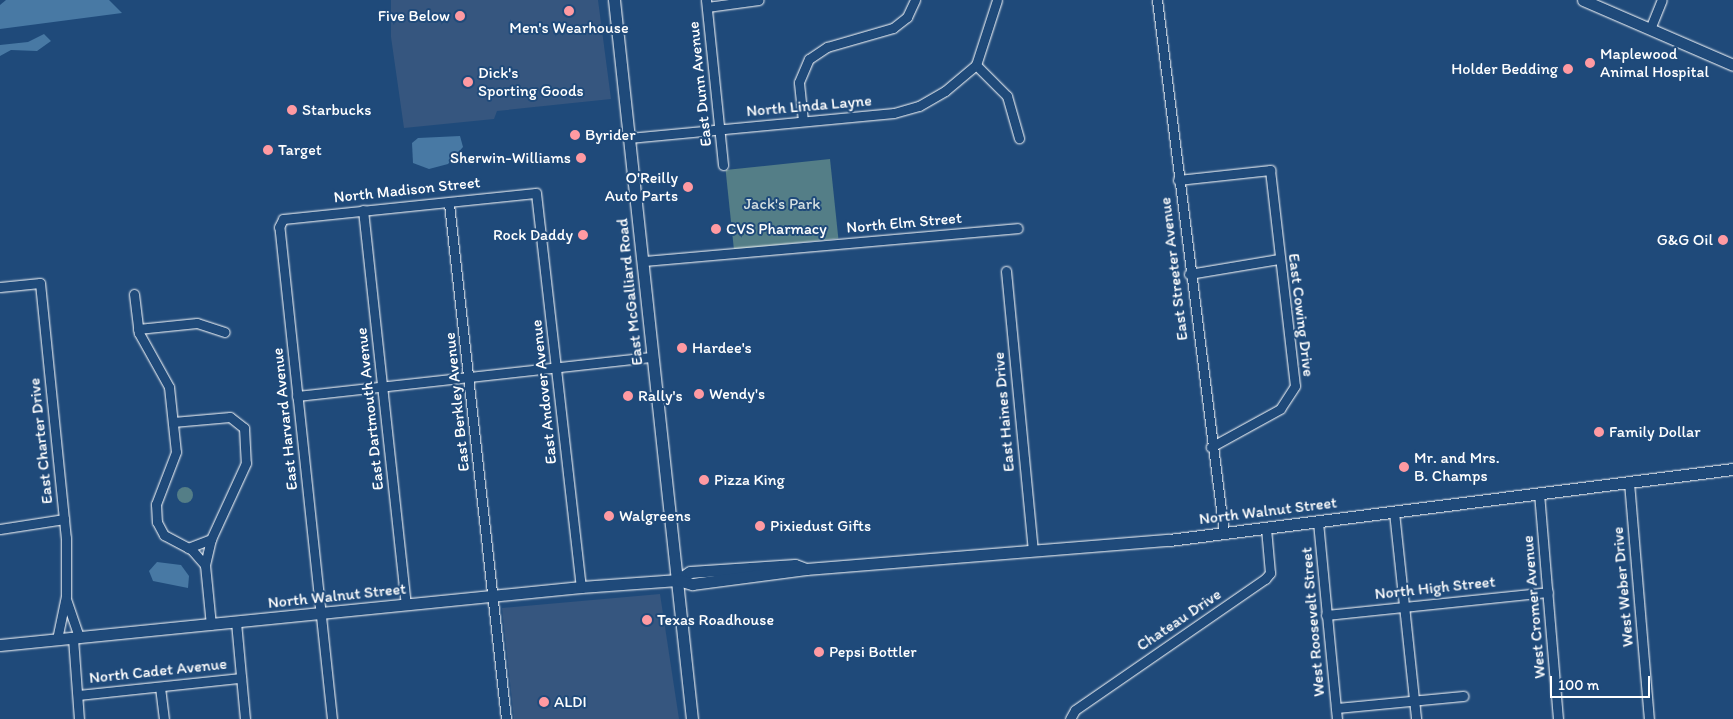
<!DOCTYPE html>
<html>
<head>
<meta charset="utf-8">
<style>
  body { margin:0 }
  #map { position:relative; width:1733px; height:719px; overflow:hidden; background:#1f4a7a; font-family:Itim,sans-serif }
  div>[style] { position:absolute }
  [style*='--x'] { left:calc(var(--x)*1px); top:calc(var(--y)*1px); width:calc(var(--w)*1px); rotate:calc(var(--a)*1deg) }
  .built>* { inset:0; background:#36567f }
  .green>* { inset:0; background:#547e87; transform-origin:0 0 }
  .round { border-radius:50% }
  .water>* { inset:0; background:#4879a4 }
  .roads { filter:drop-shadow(0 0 1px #fff) drop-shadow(0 0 1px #fff) }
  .minor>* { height:9px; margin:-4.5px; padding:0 4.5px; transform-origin:4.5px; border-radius:4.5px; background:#1f4a7a }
  .major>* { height:11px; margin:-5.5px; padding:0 5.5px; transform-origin:5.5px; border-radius:5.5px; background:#1f4a7a }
  .dots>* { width:14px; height:14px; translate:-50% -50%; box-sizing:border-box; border:2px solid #1f4a7a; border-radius:50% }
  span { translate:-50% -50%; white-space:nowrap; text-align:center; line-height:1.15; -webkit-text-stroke:4px #1f4a7a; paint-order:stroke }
  .poi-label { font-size:16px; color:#fff }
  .right { translate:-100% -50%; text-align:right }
  .left { translate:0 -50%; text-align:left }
  .street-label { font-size:16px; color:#fff }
  .park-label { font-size:16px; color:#d4dfe1 }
  .scale { position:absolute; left:1550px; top:676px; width:100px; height:22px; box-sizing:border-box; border:2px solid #fff; border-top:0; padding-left:6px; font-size:15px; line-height:18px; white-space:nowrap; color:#fff; -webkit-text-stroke:4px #1f4a7a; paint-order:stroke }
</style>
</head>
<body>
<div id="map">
  <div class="built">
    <div style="clip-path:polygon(391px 0,598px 0,611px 99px,497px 111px,494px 119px,404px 128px,391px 37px)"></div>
    <div style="clip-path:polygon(660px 594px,679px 719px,514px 719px,502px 608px)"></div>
  </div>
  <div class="green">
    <div style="left:830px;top:159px;width:80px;height:105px;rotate:84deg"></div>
    <div class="round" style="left:177px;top:487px;width:16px;height:16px"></div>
  </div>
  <div class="water">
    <div style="clip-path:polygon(6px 0,109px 0,122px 13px,0 29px,0 5px)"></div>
    <div style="clip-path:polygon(44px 34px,51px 41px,37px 51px,11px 50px,0 56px,0 45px,28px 42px)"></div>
    <div style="clip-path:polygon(460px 136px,463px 147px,448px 164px,429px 169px,413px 163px,412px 143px,418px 138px)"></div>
    <div style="clip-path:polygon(157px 562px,181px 565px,189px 576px,188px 588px,153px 581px,149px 571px)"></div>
  </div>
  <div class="roads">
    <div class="minor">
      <div style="--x:706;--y:0;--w:166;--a:84.1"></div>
      <div style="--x:1157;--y:0;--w:537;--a:82.84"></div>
      <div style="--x:707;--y:7;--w:52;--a:-7.7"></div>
      <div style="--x:1650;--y:29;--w:31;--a:-68"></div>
      <div style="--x:976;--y:65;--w:44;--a:45"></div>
      <div style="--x:1007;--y:96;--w:44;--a:74.1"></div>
      <div style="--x:803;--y:121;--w:39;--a:-96"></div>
      <div style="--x:799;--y:82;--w:25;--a:-67"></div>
      <div style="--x:809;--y:59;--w:22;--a:-34"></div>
      <div style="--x:827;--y:47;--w:69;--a:-16.1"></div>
      <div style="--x:893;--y:28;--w:18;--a:-38"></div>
      <div style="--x:907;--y:17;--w:19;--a:-65"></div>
      <div style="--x:629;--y:138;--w:266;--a:-5.4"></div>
      <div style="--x:894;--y:113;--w:26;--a:-16"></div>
      <div style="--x:919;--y:106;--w:30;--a:-30"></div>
      <div style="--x:945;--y:91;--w:40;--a:-40"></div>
      <div style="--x:976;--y:65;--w:68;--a:-72.1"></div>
      <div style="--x:1178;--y:180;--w:93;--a:-6.2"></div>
      <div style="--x:1270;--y:170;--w:217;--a:83.4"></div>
      <div style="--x:1295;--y:386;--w:27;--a:123"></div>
      <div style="--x:1280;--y:409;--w:79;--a:151.2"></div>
      <div style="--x:449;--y:204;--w:518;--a:83.68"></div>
      <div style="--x:363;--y:210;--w:397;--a:83.8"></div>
      <div style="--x:643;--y:261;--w:376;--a:-5"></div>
      <div style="--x:1006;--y:271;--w:281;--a:84.5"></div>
      <div style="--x:1189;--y:274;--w:91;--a:-9.5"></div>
      <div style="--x:0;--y:287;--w:40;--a:-5.7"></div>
      <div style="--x:40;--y:283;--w:256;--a:84.2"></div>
      <div style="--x:66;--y:538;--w:58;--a:90"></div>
      <div style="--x:66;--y:596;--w:44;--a:101.8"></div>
      <div style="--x:134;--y:294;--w:39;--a:83"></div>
      <div style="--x:139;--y:333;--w:62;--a:60.9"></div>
      <div style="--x:169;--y:387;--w:65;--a:83.9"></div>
      <div style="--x:176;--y:452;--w:56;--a:111"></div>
      <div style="--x:156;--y:504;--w:18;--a:87"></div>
      <div style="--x:157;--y:522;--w:15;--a:62"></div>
      <div style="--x:164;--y:535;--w:32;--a:28"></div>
      <div style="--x:192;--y:550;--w:20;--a:49"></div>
      <div style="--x:205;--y:565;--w:60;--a:84.3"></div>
      <div style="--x:138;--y:329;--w:59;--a:-5.8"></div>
      <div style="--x:197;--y:323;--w:29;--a:18"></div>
      <div style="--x:297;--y:396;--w:358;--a:-6.3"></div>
      <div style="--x:173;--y:422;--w:57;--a:-5"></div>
      <div style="--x:230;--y:417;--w:18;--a:38"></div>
      <div style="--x:244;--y:428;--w:35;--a:87"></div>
      <div style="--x:246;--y:463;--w:84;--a:114.7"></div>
      <div style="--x:211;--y:539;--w:27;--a:103"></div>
      <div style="--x:1629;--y:482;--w:238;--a:85.2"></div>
      <div style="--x:1539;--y:493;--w:227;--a:85.2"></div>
      <div style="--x:1394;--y:512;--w:208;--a:83.9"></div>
      <div style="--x:1318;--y:522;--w:198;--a:84.5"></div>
      <div style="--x:0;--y:529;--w:65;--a:-8.9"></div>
      <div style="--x:188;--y:548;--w:25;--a:-21"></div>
      <div style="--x:66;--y:599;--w:40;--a:71.1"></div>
      <div style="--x:1326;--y:615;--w:223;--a:-5.9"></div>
      <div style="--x:236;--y:622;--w:97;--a:84.7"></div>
      <div style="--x:73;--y:638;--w:81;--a:85.8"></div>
      <div style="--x:160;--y:687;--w:32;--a:83"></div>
      <div style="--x:78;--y:695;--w:164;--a:-6"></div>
      <div style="--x:1336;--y:708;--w:128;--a:-5.4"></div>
      <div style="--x:332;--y:719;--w:495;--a:-96.1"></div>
      <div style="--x:279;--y:227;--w:9;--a:-63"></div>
      <div style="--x:283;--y:219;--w:254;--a:-5.9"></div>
      <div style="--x:536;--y:193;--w:397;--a:83.5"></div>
      <div style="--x:1070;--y:719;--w:10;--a:-61"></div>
      <div style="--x:1075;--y:710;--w:231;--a:-34.6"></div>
      <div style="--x:1265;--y:579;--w:8;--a:-50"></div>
      <div style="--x:1270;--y:573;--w:45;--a:-95.1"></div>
    </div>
    <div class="major">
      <div style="--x:614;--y:0;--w:723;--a:83.81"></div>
      <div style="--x:1583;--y:0;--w:163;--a:23.4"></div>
      <div style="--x:678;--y:580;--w:14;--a:-34"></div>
      <div style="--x:690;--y:572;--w:105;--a:-3.8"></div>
      <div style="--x:795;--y:565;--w:12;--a:20"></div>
      <div style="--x:0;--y:645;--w:584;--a:-5.7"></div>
      <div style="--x:581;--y:587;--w:97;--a:-4.1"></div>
      <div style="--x:678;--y:580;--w:15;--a:16"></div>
      <div style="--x:692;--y:584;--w:115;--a:-7.5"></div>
      <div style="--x:806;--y:569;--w:364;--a:-4.6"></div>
      <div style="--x:1169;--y:540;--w:568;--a:-7.18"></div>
    </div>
  </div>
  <div class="dots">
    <div style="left:569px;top:11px;background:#ff9aa2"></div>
    <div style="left:460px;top:16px;background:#ff9aa2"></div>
    <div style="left:1590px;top:63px;background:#ff9aa2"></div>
    <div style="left:1568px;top:69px;background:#ff9aa2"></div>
    <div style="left:468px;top:82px;background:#ff9aa2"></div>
    <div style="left:292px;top:110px;background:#ff9aa2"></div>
    <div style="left:575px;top:135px;background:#ff9aa2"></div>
    <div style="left:268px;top:150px;background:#ff9aa2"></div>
    <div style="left:581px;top:158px;background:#ff9aa2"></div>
    <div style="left:688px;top:187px;background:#ff9aa2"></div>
    <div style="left:716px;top:229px;background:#ff9aa2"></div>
    <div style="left:583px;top:235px;background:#ff9aa2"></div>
    <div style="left:1723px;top:240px;background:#ff9aa2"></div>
    <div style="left:682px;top:348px;background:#ff9aa2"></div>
    <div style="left:699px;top:394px;background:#ff9aa2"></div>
    <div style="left:628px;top:396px;background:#ff9aa2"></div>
    <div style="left:1599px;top:432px;background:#ff9aa2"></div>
    <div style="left:1404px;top:467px;background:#ff9aa2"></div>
    <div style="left:704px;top:480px;background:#ff9aa2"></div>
    <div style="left:609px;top:516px;background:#ff9aa2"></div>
    <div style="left:760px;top:526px;background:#ff9aa2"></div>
    <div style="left:647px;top:620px;background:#ff9aa2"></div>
    <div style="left:819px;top:652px;background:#ff9aa2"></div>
    <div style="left:544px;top:702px;background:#ff9aa2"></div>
  </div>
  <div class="poi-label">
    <span class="right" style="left:450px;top:16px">Five Below</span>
    <span style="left:569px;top:28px">Men's Wearhouse</span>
    <span class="left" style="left:1600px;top:63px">Maplewood<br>Animal Hospital</span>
    <span class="right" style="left:1558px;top:69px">Holder Bedding</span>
    <span class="left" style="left:478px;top:82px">Dick's<br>Sporting Goods</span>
    <span class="left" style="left:302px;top:110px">Starbucks</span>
    <span class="left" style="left:585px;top:135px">Byrider</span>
    <span class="left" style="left:278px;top:150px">Target</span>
    <span class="right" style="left:571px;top:158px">Sherwin-Williams</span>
    <span class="right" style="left:678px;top:187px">O'Reilly<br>Auto Parts</span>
    <span class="left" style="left:726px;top:229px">CVS Pharmacy</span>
    <span class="right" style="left:573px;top:235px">Rock Daddy</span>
    <span class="right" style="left:1713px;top:240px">G&amp;G Oil</span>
    <span class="left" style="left:692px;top:348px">Hardee's</span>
    <span class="left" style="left:709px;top:394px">Wendy's</span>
    <span class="left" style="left:638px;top:396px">Rally's</span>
    <span class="left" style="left:1609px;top:432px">Family Dollar</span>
    <span class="left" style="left:1414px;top:467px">Mr. and Mrs.<br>B. Champs</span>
    <span class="left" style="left:714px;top:480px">Pizza King</span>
    <span class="left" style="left:619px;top:516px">Walgreens</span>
    <span class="left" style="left:770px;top:526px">Pixiedust Gifts</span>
    <span class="left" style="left:657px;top:620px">Texas Roadhouse</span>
    <span class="left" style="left:829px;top:652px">Pepsi Bottler</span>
    <span class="left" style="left:554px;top:702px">ALDI</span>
  </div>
  <div class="street-label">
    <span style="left:700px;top:84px;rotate:-96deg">East Dunn Avenue</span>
    <span style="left:809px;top:106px;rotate:-5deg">North Linda Layne</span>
    <span style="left:407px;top:190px;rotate:-6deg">North Madison Street</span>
    <span style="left:904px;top:223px;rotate:-5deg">North Elm Street</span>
    <span style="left:1174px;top:269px;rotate:-97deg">East Streeter Avenue</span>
    <span style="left:630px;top:292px;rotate:-96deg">East McGalliard Road</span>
    <span style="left:1301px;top:315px;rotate:83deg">East Cowing Drive</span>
    <span style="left:544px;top:392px;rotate:-96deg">East Andover Avenue</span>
    <span style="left:457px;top:402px;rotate:-96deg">East Berkley Avenue</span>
    <span style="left:370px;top:409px;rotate:-96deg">East Dartmouth Avenue</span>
    <span style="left:1004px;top:412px;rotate:-95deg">East Haines Drive</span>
    <span style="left:285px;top:419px;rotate:-96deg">East Harvard Avenue</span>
    <span style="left:41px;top:441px;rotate:-96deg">East Charter Drive</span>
    <span style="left:1268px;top:511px;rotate:-7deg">North Walnut Street</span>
    <span style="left:1623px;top:587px;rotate:-95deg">West Weber Drive</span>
    <span style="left:1435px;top:588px;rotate:-6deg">North High Street</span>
    <span style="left:337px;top:596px;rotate:-6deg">North Walnut Street</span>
    <span style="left:1534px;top:607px;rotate:-95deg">West Cromer Avenue</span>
    <span style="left:1179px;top:620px;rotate:-34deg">Chateau Drive</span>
    <span style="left:1313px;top:622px;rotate:-95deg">West Roosevelt Street</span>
    <span style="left:158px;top:671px;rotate:-6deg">North Cadet Avenue</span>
  </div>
  <div class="park-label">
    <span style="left:782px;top:204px">Jack's Park</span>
  </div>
  <div class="scale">100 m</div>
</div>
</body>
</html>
